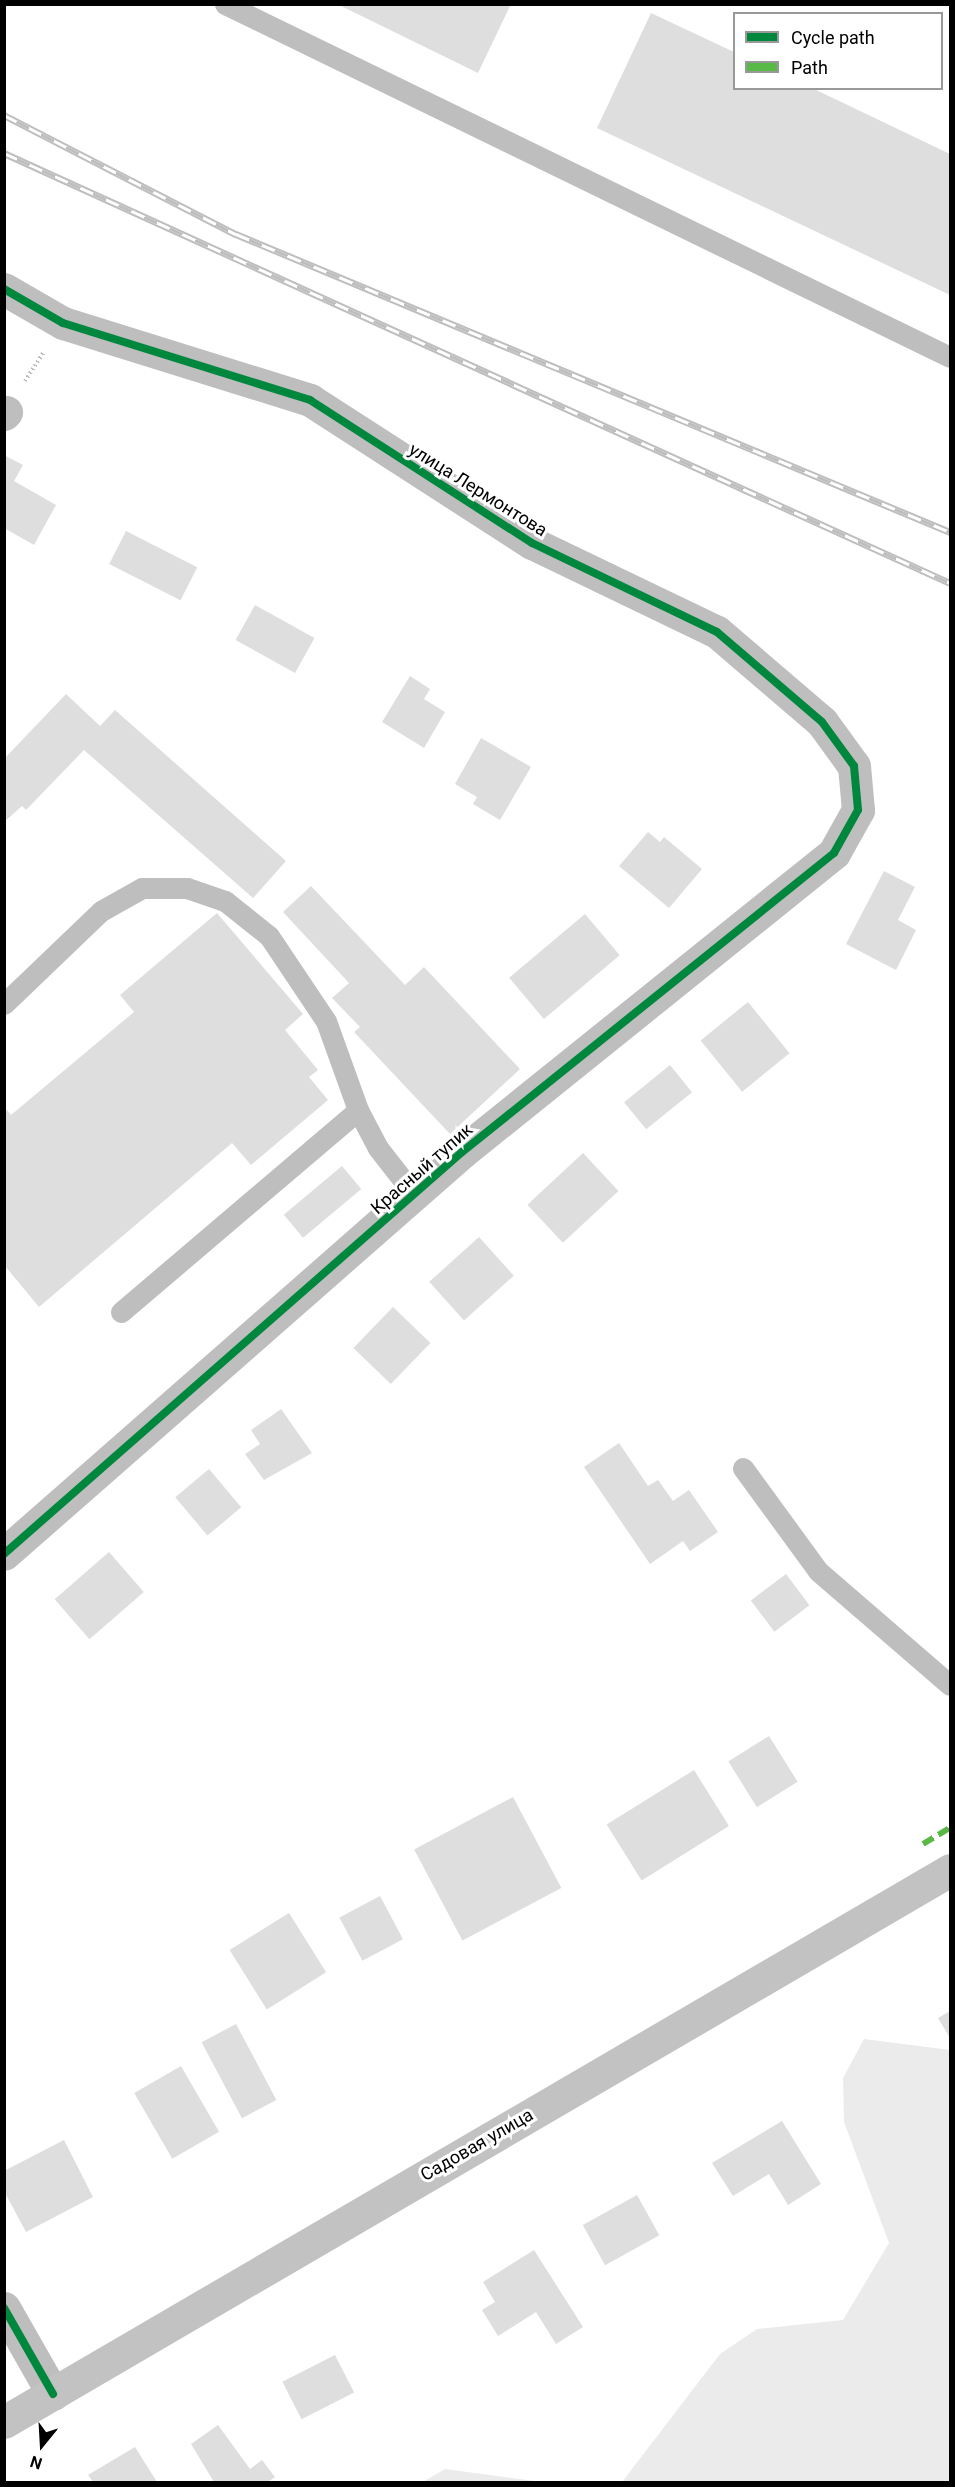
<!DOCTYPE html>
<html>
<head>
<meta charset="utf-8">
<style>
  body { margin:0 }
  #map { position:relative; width:955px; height:2487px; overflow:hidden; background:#fff; font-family:Roboto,sans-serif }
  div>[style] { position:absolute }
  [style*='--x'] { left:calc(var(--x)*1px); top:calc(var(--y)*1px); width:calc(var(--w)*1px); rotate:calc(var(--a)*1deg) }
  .green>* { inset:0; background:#ebebeb }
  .building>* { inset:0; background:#dedede; transform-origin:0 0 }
  .path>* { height:4px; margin-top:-2px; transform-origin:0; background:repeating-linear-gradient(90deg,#b9b9b9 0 1.5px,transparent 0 4.5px) }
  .service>* { height:21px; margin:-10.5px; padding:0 10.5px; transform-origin:10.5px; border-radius:10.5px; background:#bebebe }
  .minor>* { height:33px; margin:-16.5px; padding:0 16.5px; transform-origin:16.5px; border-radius:16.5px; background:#bebebe }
  .secondary>* { height:33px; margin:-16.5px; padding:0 16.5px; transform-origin:16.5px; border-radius:16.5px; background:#c2c2c2 }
  .rail>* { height:7px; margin-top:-3.5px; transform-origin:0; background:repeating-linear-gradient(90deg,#fff 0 14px,#bebebe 0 28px); box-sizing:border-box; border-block:2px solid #bebebe }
  .quiet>* { height:6px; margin-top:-3px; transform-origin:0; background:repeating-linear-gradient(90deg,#58b947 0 12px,transparent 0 18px) }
  .cycleway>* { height:8px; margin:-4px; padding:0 4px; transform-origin:4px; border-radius:4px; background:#00873e }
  span { translate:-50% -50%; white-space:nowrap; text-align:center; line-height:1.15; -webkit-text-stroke:6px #fff; paint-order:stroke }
  .street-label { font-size:18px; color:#000 }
  .frame { position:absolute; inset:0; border:6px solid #000; pointer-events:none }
  .legend { position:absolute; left:733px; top:12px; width:210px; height:78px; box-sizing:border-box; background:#fff; border:2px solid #999; margin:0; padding:8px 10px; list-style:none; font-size:18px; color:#000 }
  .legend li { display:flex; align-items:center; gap:12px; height:30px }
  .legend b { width:30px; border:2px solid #999 }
  .north { position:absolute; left:12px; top:2415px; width:60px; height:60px; -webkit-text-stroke:4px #fff; paint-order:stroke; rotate:198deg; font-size:16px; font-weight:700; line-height:24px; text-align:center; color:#000 }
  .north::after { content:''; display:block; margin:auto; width:21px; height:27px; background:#000; clip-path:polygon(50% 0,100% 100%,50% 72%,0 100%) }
</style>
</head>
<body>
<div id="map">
  <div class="green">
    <div style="clip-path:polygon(864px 2039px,950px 2050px,950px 2482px,622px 2482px,720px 2354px,757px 2329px,843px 2320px,889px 2243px,844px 2122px,843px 2078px)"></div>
    <div style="clip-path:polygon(445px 2469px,542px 2482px,423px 2482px)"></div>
  </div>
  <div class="building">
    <div style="clip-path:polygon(337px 4px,511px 4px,478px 73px)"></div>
    <div style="clip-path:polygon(651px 13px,734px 52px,734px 88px,812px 88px,950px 154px,950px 295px,597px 128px)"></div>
    <div style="clip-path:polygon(4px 455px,23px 465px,14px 481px,56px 505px,34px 545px,4px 528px)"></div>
    <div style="left:126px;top:531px;width:80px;height:37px;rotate:27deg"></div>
    <div style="left:255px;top:605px;width:68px;height:40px;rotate:29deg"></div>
    <div style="clip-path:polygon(410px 676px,430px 689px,424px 699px,445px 712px,424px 748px,382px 722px)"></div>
    <div style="clip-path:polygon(66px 694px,100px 726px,115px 710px,286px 861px,253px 898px,84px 750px,26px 810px,22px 806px,4px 822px,4px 759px)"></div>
    <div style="clip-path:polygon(481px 738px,531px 767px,500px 820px,473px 804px,477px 797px,455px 784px)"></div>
    <div style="clip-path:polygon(648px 832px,660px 842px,664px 837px,702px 869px,669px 908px,619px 866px)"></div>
    <div style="clip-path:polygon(884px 871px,915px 887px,898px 920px,916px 930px,896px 970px,846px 944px)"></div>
    <div style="clip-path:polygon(311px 886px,405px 985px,424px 967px,520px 1069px,450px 1134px,354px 1032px,360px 1027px,332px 998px,349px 983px,283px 912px)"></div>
    <div style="clip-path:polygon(217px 913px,303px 1014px,285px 1030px,318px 1070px,309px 1077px,328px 1100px,251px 1165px,232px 1143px,39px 1307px,5px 1266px,5px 1108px,11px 1115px,134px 1012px,120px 995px)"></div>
    <div style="left:585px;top:914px;width:54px;height:99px;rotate:50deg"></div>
    <div style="left:748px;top:1002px;width:66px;height:61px;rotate:51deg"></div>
    <div style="left:670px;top:1065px;width:35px;height:59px;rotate:51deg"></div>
    <div style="left:583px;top:1153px;width:52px;height:76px;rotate:47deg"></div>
    <div style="left:342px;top:1166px;width:30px;height:76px;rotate:50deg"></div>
    <div style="left:479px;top:1237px;width:52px;height:67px;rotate:48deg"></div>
    <div style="left:393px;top:1307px;width:52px;height:57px;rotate:44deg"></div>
    <div style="clip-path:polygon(281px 1409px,312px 1453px,264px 1480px,245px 1454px,260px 1444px,251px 1430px)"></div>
    <div style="clip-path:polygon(619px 1443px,648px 1486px,658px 1480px,673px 1501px,689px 1490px,718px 1532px,690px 1551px,683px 1541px,650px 1564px,584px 1467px)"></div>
    <div style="left:209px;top:1469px;width:50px;height:44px;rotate:50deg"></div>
    <div style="left:109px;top:1552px;width:53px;height:72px;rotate:49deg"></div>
    <div style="left:786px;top:1574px;width:39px;height:44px;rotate:53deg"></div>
    <div style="left:769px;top:1736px;width:54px;height:48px;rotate:58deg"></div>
    <div style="left:694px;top:1770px;width:66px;height:103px;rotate:58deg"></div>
    <div style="left:513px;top:1797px;width:103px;height:112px;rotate:62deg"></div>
    <div style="left:380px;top:1896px;width:49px;height:46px;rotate:62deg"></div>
    <div style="left:289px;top:1913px;width:70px;height:70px;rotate:58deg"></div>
    <div style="clip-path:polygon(950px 2011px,950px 2038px,938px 2018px)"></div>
    <div style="left:236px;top:2024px;width:86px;height:39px;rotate:62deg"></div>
    <div style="left:181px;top:2066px;width:76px;height:54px;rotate:60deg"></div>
    <div style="clip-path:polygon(782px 2121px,821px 2184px,788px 2205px,769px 2174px,733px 2196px,712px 2163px)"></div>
    <div style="clip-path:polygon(64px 2140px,93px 2197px,26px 2232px,4px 2191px,4px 2171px)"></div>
    <div style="left:637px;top:2195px;width:46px;height:62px;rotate:61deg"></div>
    <div style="clip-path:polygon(534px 2250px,583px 2327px,556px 2344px,536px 2312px,498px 2336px,482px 2310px,495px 2302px,483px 2282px)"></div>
    <div style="left:335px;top:2355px;width:42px;height:59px;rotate:63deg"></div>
    <div style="clip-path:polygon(218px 2425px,250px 2469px,262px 2460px,275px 2477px,268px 2482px,214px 2482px,191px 2444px)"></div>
    <div style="clip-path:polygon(135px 2447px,157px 2482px,93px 2482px,88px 2475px)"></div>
  </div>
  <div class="path">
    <div style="--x:25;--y:381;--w:35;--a:-57"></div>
  </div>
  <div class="service">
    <div style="--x:225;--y:4;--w:806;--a:25.96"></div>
    <div style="--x:4;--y:1004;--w:134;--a:-43.8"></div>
    <div style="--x:101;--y:911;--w:47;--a:-29.3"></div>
    <div style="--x:142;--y:888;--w:45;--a:0"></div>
    <div style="--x:187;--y:888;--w:40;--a:18.9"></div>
    <div style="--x:225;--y:901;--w:56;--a:38.5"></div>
    <div style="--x:269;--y:936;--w:102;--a:56.2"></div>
    <div style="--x:326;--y:1021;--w:95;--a:70.2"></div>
    <div style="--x:358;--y:1110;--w:43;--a:62.2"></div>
    <div style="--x:378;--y:1148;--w:58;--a:52"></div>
    <div style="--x:121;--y:1312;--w:311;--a:-40.4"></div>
    <div style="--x:743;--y:1468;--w:127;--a:53.9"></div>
    <div style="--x:818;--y:1571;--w:174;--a:40.8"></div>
  </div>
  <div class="minor">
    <div style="--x:4;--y:289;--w:68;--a:30"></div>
    <div style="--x:63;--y:323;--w:259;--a:17.3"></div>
    <div style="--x:310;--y:400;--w:264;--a:32.8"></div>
    <div style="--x:532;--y:543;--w:205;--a:25.7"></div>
    <div style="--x:717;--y:632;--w:138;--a:40.6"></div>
    <div style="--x:822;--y:722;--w:54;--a:54"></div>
    <div style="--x:854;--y:766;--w:44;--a:84.8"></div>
    <div style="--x:858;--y:810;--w:49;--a:119.2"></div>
    <div style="--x:834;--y:853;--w:477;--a:141.2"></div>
    <div style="--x:462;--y:1152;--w:609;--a:138.73"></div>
    <div style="--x:4;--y:414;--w:3;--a:-45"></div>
    <div style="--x:4;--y:2308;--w:99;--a:60.3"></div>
  </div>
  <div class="secondary">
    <div style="--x:4;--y:2422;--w:1095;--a:-30.26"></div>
  </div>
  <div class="rail">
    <div style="--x:4;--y:115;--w:261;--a:27.2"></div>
    <div style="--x:236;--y:234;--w:774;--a:22.65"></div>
    <div style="--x:4;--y:153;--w:1039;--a:24.44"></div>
  </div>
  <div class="quiet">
    <div style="--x:923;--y:1844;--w:31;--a:-31"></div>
  </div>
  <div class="cycleway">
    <div style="--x:4;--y:289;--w:68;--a:30"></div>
    <div style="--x:63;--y:323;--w:259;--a:17.3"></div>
    <div style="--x:310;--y:400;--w:264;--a:32.8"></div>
    <div style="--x:532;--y:543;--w:205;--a:25.7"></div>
    <div style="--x:717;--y:632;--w:138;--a:40.6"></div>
    <div style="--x:822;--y:722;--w:54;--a:54"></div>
    <div style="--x:854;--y:766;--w:44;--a:84.8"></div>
    <div style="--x:858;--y:810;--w:49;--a:119.2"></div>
    <div style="--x:834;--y:853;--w:477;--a:141.2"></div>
    <div style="--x:462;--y:1152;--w:609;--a:138.73"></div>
    <div style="--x:4;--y:2308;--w:99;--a:60.3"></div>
  </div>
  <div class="street-label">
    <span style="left:478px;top:490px;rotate:32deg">улица Лермонтова</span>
    <span style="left:422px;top:1169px;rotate:-41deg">Красный тупик</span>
    <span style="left:477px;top:2145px;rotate:-30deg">Садовая улица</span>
  </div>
  <div class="frame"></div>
  <ul class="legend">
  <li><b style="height:8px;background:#00873e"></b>Cycle path</li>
  <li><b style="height:8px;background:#58b947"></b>Path</li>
  </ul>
  <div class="north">N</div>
</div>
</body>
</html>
